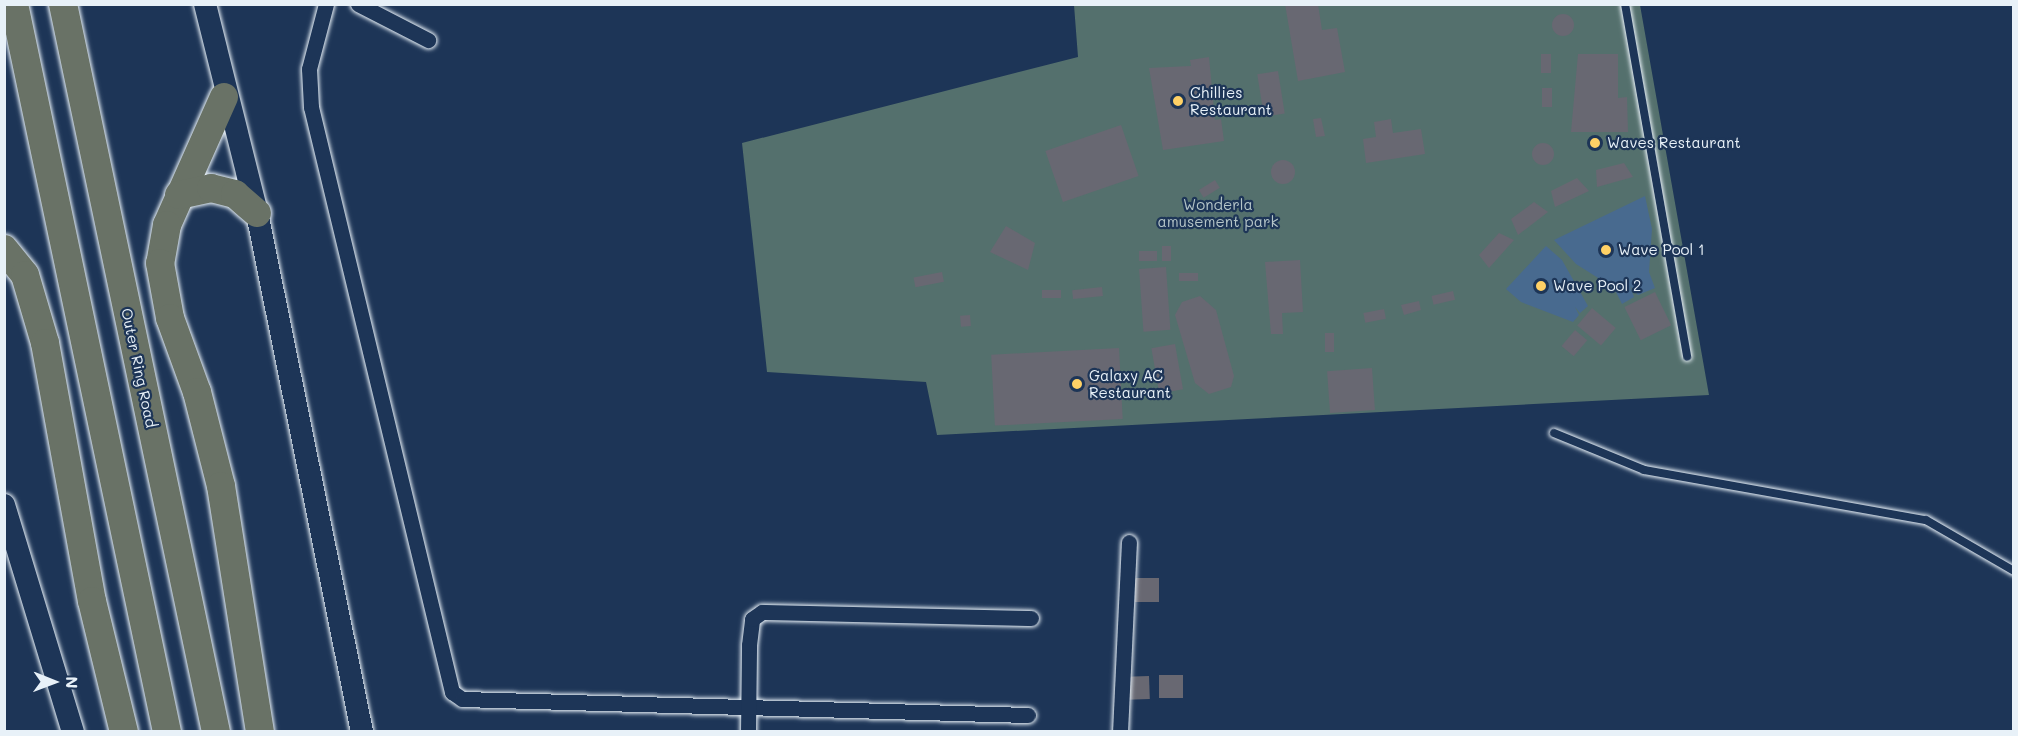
<!DOCTYPE html>
<html>
<head>
<meta charset="utf-8">
<style>
  body { margin:0 }
  #map { position:relative; width:2018px; height:736px; overflow:hidden; background:#1d3557; font-family:Mali,sans-serif }
  div>[style] { position:absolute }
  [style*='--x'] { left:calc(var(--x)*1px); top:calc(var(--y)*1px); width:calc(var(--w)*1px); rotate:calc(var(--a)*1deg) }
  .green>* { inset:0; background:#54706d }
  .water>* { inset:0; background:#486a8f }
  .building>* { inset:0; background:#686872; transform-origin:0 0 }
  .round { border-radius:50% }
  .roads { filter:drop-shadow(0 0 2px #e8f1f8) drop-shadow(0 0 2px #e8f1f8) }
  .lane>* { height:8px; margin:-4px; padding:0 4px; transform-origin:4px; border-radius:4px; background:#1d3557 }
  .street>* { height:15px; margin:-7.5px; padding:0 7.5px; transform-origin:7.5px; border-radius:7.5px; background:#1d3557 }
  .secondary>* { height:22px; margin:-11px; padding:0 11px; transform-origin:11px; border-radius:11px; background:#1d3557 }
  .highway>* { height:28px; margin:-14px; padding:0 14px; transform-origin:14px; border-radius:14px; background:#697266 }
  .dots>* { width:16px; height:16px; translate:-50% -50%; box-sizing:border-box; border:3px solid #1d3557; border-radius:50% }
  span { translate:-50% -50%; white-space:nowrap; text-align:center; line-height:1.15; -webkit-text-stroke:4.5px #1d3557; paint-order:stroke }
  .poi-label { font-size:15px; color:#e8f1f8 }
  .left { translate:0 -50%; text-align:left }
  .park-label { font-size:15px; color:#b4c4c7 }
  .street-label { font-size:15px; color:#e8f1f8 }
  .frame { position:absolute; inset:0; border:6px solid #e8f1f8; pointer-events:none }
  .north { position:absolute; left:24px; top:652px; width:60px; height:60px; -webkit-text-stroke:4px #1d3557; paint-order:stroke; rotate:91deg; font-size:16px; font-weight:700; line-height:24px; text-align:center; color:#e8f1f8 }
  .north::after { content:''; display:block; margin:auto; width:21px; height:27px; background:#e8f1f8; clip-path:polygon(50% 0,100% 100%,50% 72%,0 100%) }
</style>
</head>
<body>
<div id="map">
  <div class="green">
    <div style="clip-path:polygon(1074px 5px,1640px 5px,1709px 395px,937px 435px,926px 382px,767px 372px,742px 143px,1078px 57px)"></div>
  </div>
  <div class="water">
    <div style="clip-path:polygon(1645px 196px,1652px 229px,1649px 272px,1655px 288px,1638px 295px,1630px 286px,1634px 297px,1622px 304px,1614px 288px,1576px 264px,1554px 240px)"></div>
    <div style="clip-path:polygon(1546px 246px,1562px 260px,1588px 306px,1580px 313px,1575px 307px,1579px 315px,1573px 322px,1521px 302px,1506px 289px)"></div>
  </div>
  <div class="building">
    <div style="clip-path:polygon(1285px 4px,1318px 4px,1322px 30px,1337px 28px,1345px 72px,1298px 81px)"></div>
    <div class="round" style="left:1552px;top:14px;width:22px;height:22px"></div>
    <div style="left:1541px;top:54px;width:10px;height:19px"></div>
    <div style="clip-path:polygon(1578px 54px,1618px 54px,1618px 98px,1627px 97px,1628px 132px,1571px 132px)"></div>
    <div style="clip-path:polygon(1209px 57px,1215px 120px,1221px 119px,1224px 141px,1163px 150px,1149px 68px,1191px 66px,1190px 60px)"></div>
    <div style="left:1278px;top:71px;width:43px;height:21px;rotate:81deg"></div>
    <div style="left:1542px;top:88px;width:10px;height:19px"></div>
    <div style="clip-path:polygon(1321px 118px,1325px 136px,1316px 137px,1313px 119px)"></div>
    <div style="clip-path:polygon(1391px 119px,1393px 133px,1421px 129px,1425px 154px,1366px 163px,1363px 139px,1376px 137px,1374px 122px)"></div>
    <div style="left:1121px;top:125px;width:54px;height:80px;rotate:71deg"></div>
    <div class="round" style="left:1532px;top:143px;width:22px;height:22px"></div>
    <div class="round" style="left:1271px;top:160px;width:24px;height:24px"></div>
    <div style="clip-path:polygon(1624px 163px,1633px 177px,1597px 187px,1596px 170px)"></div>
    <div style="clip-path:polygon(1577px 178px,1589px 191px,1555px 207px,1551px 191px)"></div>
    <div style="left:1215px;top:180px;width:9px;height:19px;rotate:58deg"></div>
    <div style="clip-path:polygon(1534px 202px,1548px 212px,1518px 235px,1511px 219px)"></div>
    <div style="clip-path:polygon(1006px 226px,1035px 243px,1028px 270px,990px 252px)"></div>
    <div style="clip-path:polygon(1499px 233px,1514px 240px,1489px 268px,1479px 255px)"></div>
    <div style="left:1162px;top:246px;width:9px;height:15px"></div>
    <div style="left:1139px;top:251px;width:18px;height:10px"></div>
    <div style="clip-path:polygon(1300px 260px,1303px 312px,1282px 313px,1283px 334px,1271px 334px,1265px 262px)"></div>
    <div style="left:1166px;top:267px;width:63px;height:27px;rotate:86deg"></div>
    <div style="left:942px;top:272px;width:10px;height:29px;rotate:79deg"></div>
    <div style="left:1198px;top:273px;width:8px;height:19px;rotate:90deg"></div>
    <div style="left:1102px;top:287px;width:9px;height:30px;rotate:84deg"></div>
    <div style="left:1061px;top:290px;width:8px;height:19px;rotate:90deg"></div>
    <div style="left:1453px;top:291px;width:9px;height:22px;rotate:77deg"></div>
    <div style="left:1655px;top:292px;width:37px;height:34px;rotate:64deg"></div>
    <div style="clip-path:polygon(1200px 296px,1216px 310px,1234px 376px,1231px 387px,1209px 394px,1195px 383px,1175px 315px,1182px 302px)"></div>
    <div style="clip-path:polygon(1419px 301px,1421px 310px,1404px 315px,1401px 305px)"></div>
    <div style="left:1592px;top:308px;width:31px;height:23px;rotate:40deg"></div>
    <div style="left:1384px;top:309px;width:10px;height:21px;rotate:79deg"></div>
    <div style="left:970px;top:315px;width:11px;height:10px;rotate:85deg"></div>
    <div style="left:1575px;top:330px;width:16px;height:21px;rotate:40deg"></div>
    <div style="left:1325px;top:333px;width:9px;height:19px"></div>
    <div style="left:1175px;top:344px;width:46px;height:24px;rotate:80deg"></div>
    <div style="left:1119px;top:348px;width:71px;height:128px;rotate:87deg"></div>
    <div style="left:1372px;top:368px;width:42px;height:45px;rotate:86deg"></div>
    <div style="left:1159px;top:578px;width:24px;height:24px;rotate:90deg"></div>
    <div style="left:1159px;top:675px;width:24px;height:23px"></div>
    <div style="left:1149px;top:676px;width:23px;height:23px;rotate:88deg"></div>
  </div>
  <div class="roads">
    <div class="lane">
      <div style="--x:1625;--y:4;--w:358;--a:80"></div>
      <div style="--x:1554;--y:433;--w:97;--a:22.3"></div>
      <div style="--x:1644;--y:470;--w:286;--a:10.1"></div>
      <div style="--x:1926;--y:520;--w:102;--a:30.1"></div>
    </div>
    <div class="street">
      <div style="--x:326;--y:4;--w:67;--a:104.7"></div>
      <div style="--x:309;--y:69;--w:38;--a:87"></div>
      <div style="--x:311;--y:107;--w:602;--a:76.45"></div>
      <div style="--x:452;--y:692;--w:12;--a:35"></div>
      <div style="--x:462;--y:699;--w:566;--a:1.62"></div>
      <div style="--x:358;--y:4;--w:79;--a:27.2"></div>
      <div style="--x:748;--y:732;--w:87;--a:-89.3"></div>
      <div style="--x:749;--y:645;--w:26;--a:-83"></div>
      <div style="--x:752;--y:619;--w:12;--a:-35"></div>
      <div style="--x:762;--y:612;--w:269;--a:1.3"></div>
      <div style="--x:1120;--y:732;--w:190;--a:-87.3"></div>
    </div>
    <div class="secondary">
      <div style="--x:205;--y:4;--w:215;--a:76"></div>
      <div style="--x:257;--y:213;--w:530;--a:78.56"></div>
      <div style="--x:4;--y:505;--w:237;--a:73.1"></div>
    </div>
    <div class="highway">
      <div style="--x:14;--y:4;--w:744;--a:78.13"></div>
      <div style="--x:63;--y:4;--w:744;--a:78.13"></div>
      <div style="--x:224;--y:97;--w:140;--a:114"></div>
      <div style="--x:167;--y:225;--w:39;--a:100"></div>
      <div style="--x:160;--y:263;--w:56;--a:79.7"></div>
      <div style="--x:170;--y:318;--w:79;--a:70"></div>
      <div style="--x:197;--y:392;--w:97;--a:75.7"></div>
      <div style="--x:221;--y:486;--w:249;--a:81"></div>
      <div style="--x:179;--y:195;--w:33;--a:-12"></div>
      <div style="--x:211;--y:188;--w:25;--a:14"></div>
      <div style="--x:235;--y:194;--w:29;--a:41"></div>
      <div style="--x:4;--y:249;--w:33;--a:51"></div>
      <div style="--x:25;--y:275;--w:71;--a:73.6"></div>
      <div style="--x:45;--y:343;--w:262;--a:79.7"></div>
      <div style="--x:92;--y:601;--w:135;--a:76.3"></div>
    </div>
  </div>
  <div class="dots">
    <div style="left:1178px;top:101px;background:#ffd166"></div>
    <div style="left:1595px;top:143px;background:#ffd166"></div>
    <div style="left:1606px;top:250px;background:#ffd166"></div>
    <div style="left:1541px;top:286px;background:#ffd166"></div>
    <div style="left:1077px;top:384px;background:#ffd166"></div>
  </div>
  <div class="poi-label">
    <span class="left" style="left:1190px;top:101px">Chillies<br>Restaurant</span>
    <span class="left" style="left:1607px;top:143px">Waves Restaurant</span>
    <span class="left" style="left:1618px;top:250px">Wave Pool 1</span>
    <span class="left" style="left:1553px;top:286px">Wave Pool 2</span>
    <span class="left" style="left:1089px;top:384px">Galaxy AC<br>Restaurant</span>
  </div>
  <div class="park-label">
    <span style="left:1218px;top:213px">Wonderla<br>amusement park</span>
  </div>
  <div class="street-label">
    <span style="left:139px;top:368px;rotate:78deg">Outer Ring Road</span>
  </div>
  <div class="frame"></div>
  <div class="north">N</div>
</div>
</body>
</html>
